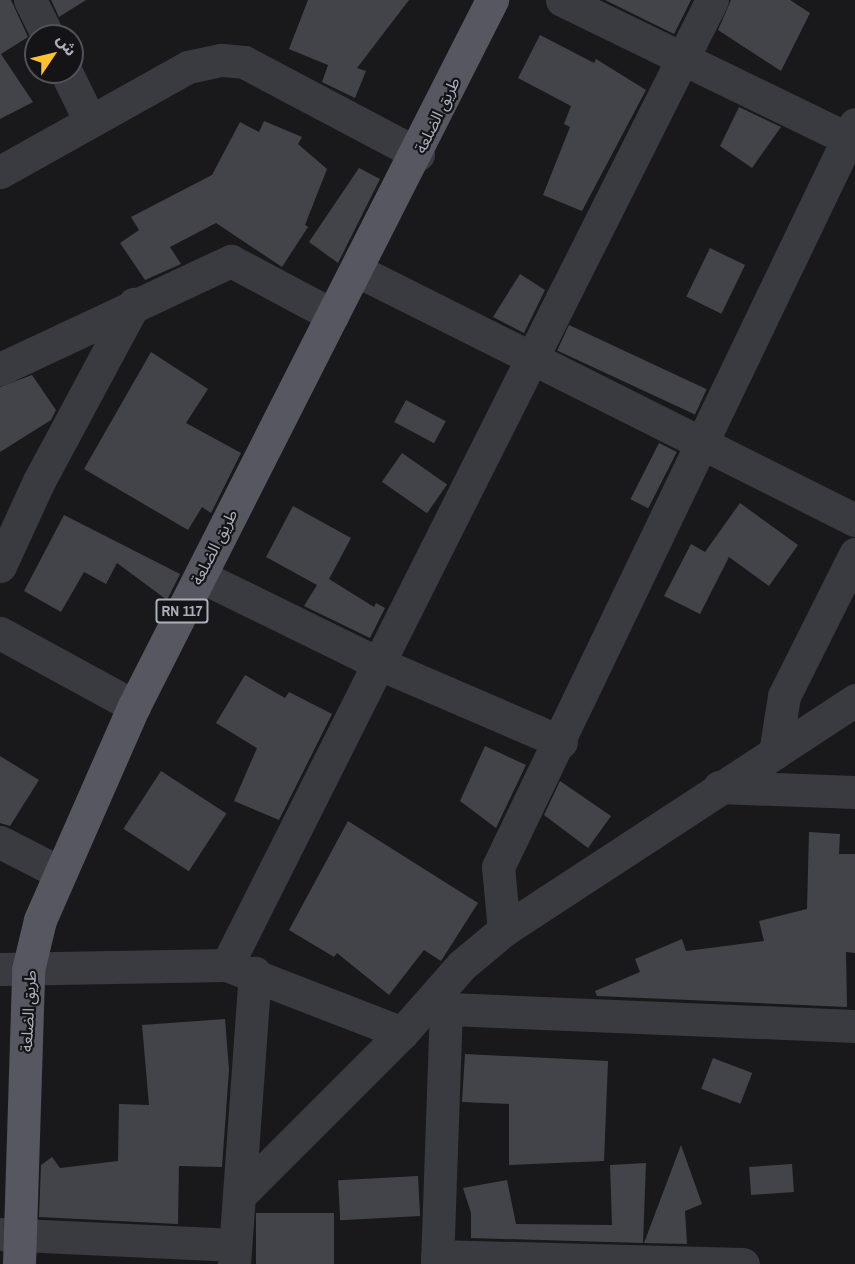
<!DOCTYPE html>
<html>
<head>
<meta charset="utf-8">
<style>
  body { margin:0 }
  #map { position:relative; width:855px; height:1264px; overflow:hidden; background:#19191c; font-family:"Archivo Narrow","Noto Sans Arabic",sans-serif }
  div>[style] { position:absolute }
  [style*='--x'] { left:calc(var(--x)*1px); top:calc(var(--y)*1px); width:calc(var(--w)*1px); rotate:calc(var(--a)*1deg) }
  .building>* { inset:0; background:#434449; transform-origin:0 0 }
  .street>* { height:33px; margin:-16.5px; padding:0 16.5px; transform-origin:16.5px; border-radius:16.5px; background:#3a3b41 }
  .primary>* { height:33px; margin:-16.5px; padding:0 16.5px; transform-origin:16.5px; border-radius:16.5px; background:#565760 }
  span { translate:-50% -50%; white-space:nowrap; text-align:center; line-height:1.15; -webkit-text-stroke:4.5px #141417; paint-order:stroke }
  .shield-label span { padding:2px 4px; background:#141417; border:2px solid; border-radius:4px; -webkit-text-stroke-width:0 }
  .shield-label { font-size:15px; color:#abafbc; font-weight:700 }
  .street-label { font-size:16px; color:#abafbc }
  .north { position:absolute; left:24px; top:24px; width:60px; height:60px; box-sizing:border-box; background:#141417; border:2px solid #505259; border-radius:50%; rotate:55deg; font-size:16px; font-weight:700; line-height:24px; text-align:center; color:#abafbc }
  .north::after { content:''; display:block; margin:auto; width:21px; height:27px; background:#ffc22e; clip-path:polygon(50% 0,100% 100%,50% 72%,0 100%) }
</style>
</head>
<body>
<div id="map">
  <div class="building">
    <div style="clip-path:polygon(0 0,11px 0,28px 37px,1px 54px,33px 102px,0 119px)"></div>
    <div style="clip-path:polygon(51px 0,86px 0,59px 17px)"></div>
    <div style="clip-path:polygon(308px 0,409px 0,357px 68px,366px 71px,355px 98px,322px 82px,328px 65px,289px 49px)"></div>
    <div style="clip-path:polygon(605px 0,691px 0,674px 34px)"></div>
    <div style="clip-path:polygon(731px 0,790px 0,810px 13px,781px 71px,718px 30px)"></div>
    <div style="clip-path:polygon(540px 35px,594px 63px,596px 59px,646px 90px,582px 211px,543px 195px,570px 127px,564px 124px,571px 106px,518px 78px)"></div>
    <div style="clip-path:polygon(739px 107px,781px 127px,752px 168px,720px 146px)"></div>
    <div style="clip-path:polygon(264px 121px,302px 137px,298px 144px,327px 169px,305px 225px,308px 227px,282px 267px,216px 223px,170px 247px,181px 264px,145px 280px,120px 243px,139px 230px,131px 217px,212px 175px,240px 122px,259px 132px)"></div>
    <div style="clip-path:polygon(359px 168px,380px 179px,338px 263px,309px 242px)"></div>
    <div style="left:710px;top:248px;width:39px;height:54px;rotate:26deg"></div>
    <div style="clip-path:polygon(520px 274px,545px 290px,524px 333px,493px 317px)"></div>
    <div style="left:569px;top:325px;width:152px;height:28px;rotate:25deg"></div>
    <div style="clip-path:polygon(151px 352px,208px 389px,186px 423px,241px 453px,211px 513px,202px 507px,188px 530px,84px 469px)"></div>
    <div style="clip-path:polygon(32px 375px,56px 410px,51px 420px,0 452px,0 387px)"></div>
    <div style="left:406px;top:400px;width:45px;height:25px;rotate:28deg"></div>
    <div style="left:659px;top:443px;width:20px;height:63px;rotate:27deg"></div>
    <div style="left:402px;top:453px;width:55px;height:35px;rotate:35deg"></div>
    <div style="clip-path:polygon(740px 503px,798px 545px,769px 586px,729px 557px,700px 614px,664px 596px,691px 544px,705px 552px)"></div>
    <div style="clip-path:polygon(293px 506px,351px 538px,329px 579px,374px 607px,376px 603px,385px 608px,370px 638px,304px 606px,317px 585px,266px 557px)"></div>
    <div style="clip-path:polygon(64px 515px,180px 574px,167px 600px,117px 563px,106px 584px,84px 572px,61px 612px,24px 591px)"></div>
    <div style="clip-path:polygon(245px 675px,285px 698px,289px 692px,332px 714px,279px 820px,234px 801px,257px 748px,216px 723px)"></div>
    <div style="clip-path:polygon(485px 746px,526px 765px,496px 828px,460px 801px)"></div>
    <div style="clip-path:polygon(0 756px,39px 780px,10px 826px,0 823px)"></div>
    <div style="left:161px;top:771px;width:78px;height:69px;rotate:33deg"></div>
    <div style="clip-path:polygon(560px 781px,611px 816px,588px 848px,544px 815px)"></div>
    <div style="clip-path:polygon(348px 821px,478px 903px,441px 961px,424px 950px,389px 995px,337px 953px,334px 957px,289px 930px)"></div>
    <div style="clip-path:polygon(809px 832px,840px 834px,839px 854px,855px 854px,855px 953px,846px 952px,847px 1007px,597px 996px,595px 991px,640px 972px,635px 959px,682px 939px,686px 951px,764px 941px,759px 921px,807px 909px)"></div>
    <div style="clip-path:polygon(225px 1019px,229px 1070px,222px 1167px,179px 1166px,178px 1224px,39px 1217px,41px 1165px,52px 1157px,60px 1168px,118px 1161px,119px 1104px,149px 1105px,142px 1025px)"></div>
    <div style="clip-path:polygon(465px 1054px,608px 1061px,604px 1161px,509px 1165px,509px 1104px,462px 1102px)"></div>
    <div style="left:713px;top:1058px;width:42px;height:33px;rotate:21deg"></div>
    <div style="clip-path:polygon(681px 1145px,702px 1204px,685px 1211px,687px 1244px,644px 1243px)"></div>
    <div style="clip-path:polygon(646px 1163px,643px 1243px,471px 1238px,471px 1213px,463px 1188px,507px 1180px,516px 1224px,612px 1225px,610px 1165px)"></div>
    <div style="left:792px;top:1164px;width:28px;height:43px;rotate:86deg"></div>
    <div style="left:418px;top:1176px;width:40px;height:80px;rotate:87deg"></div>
    <div style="left:256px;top:1213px;width:78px;height:51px"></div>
  </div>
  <div class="street">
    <div style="--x:30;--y:0;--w:40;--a:63.4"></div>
    <div style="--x:562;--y:0;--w:318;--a:25.9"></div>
    <div style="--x:66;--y:72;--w:55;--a:63.9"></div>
    <div style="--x:0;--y:172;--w:215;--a:-29.2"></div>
    <div style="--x:188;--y:67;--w:35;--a:-12"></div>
    <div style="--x:222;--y:60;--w:22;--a:5"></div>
    <div style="--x:244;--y:62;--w:197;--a:27.9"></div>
    <div style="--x:356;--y:270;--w:558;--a:26.61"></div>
    <div style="--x:0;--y:369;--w:255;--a:-25.1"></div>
    <div style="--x:231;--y:261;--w:115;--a:28.1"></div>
    <div style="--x:0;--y:566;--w:94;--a:-65.4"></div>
    <div style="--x:39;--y:481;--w:201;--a:-61.8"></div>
    <div style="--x:200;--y:576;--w:200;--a:26.1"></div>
    <div style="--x:380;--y:664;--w:197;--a:23.3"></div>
    <div style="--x:0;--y:633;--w:153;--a:28.6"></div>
    <div style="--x:775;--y:753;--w:58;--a:-81"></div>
    <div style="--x:784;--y:696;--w:159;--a:-63.4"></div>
    <div style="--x:719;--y:787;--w:136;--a:2.1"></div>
    <div style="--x:0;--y:842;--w:66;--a:27"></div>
    <div style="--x:504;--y:930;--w:63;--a:-95.4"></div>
    <div style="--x:498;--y:867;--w:824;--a:-64.34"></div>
    <div style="--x:227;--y:965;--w:1080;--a:-63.32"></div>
    <div style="--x:0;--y:969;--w:227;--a:-1"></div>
    <div style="--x:227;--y:965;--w:188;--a:21.2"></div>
    <div style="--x:426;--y:1008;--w:429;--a:2.4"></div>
    <div style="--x:240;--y:1195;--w:229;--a:-45"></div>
    <div style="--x:402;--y:1033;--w:91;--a:-48.6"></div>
    <div style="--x:462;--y:965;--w:55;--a:-39.8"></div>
    <div style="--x:504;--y:930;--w:420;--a:-33.2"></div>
    <div style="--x:0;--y:1234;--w:235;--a:2.7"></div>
    <div style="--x:437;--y:1256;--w:306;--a:1.5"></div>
    <div style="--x:234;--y:1264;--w:292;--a:-85.9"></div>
    <div style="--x:437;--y:1264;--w:252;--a:-88"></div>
  </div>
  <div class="primary">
    <div style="--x:19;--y:1264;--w:294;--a:-88.2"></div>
    <div style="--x:28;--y:970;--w:51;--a:-76.5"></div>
    <div style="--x:40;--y:920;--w:234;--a:-66.3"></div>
    <div style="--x:134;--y:706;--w:792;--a:-63.11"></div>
  </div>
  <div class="shield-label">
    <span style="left:182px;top:611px">RN 117</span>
  </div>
  <div class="street-label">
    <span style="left:437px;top:115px;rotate:-64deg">طريق الضلعة</span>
    <span style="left:214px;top:547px;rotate:-63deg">طريق الضلعة</span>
    <span style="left:28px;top:1011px;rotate:-87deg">طريق الضلعة</span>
  </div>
  <div class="north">ش</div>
</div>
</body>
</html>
